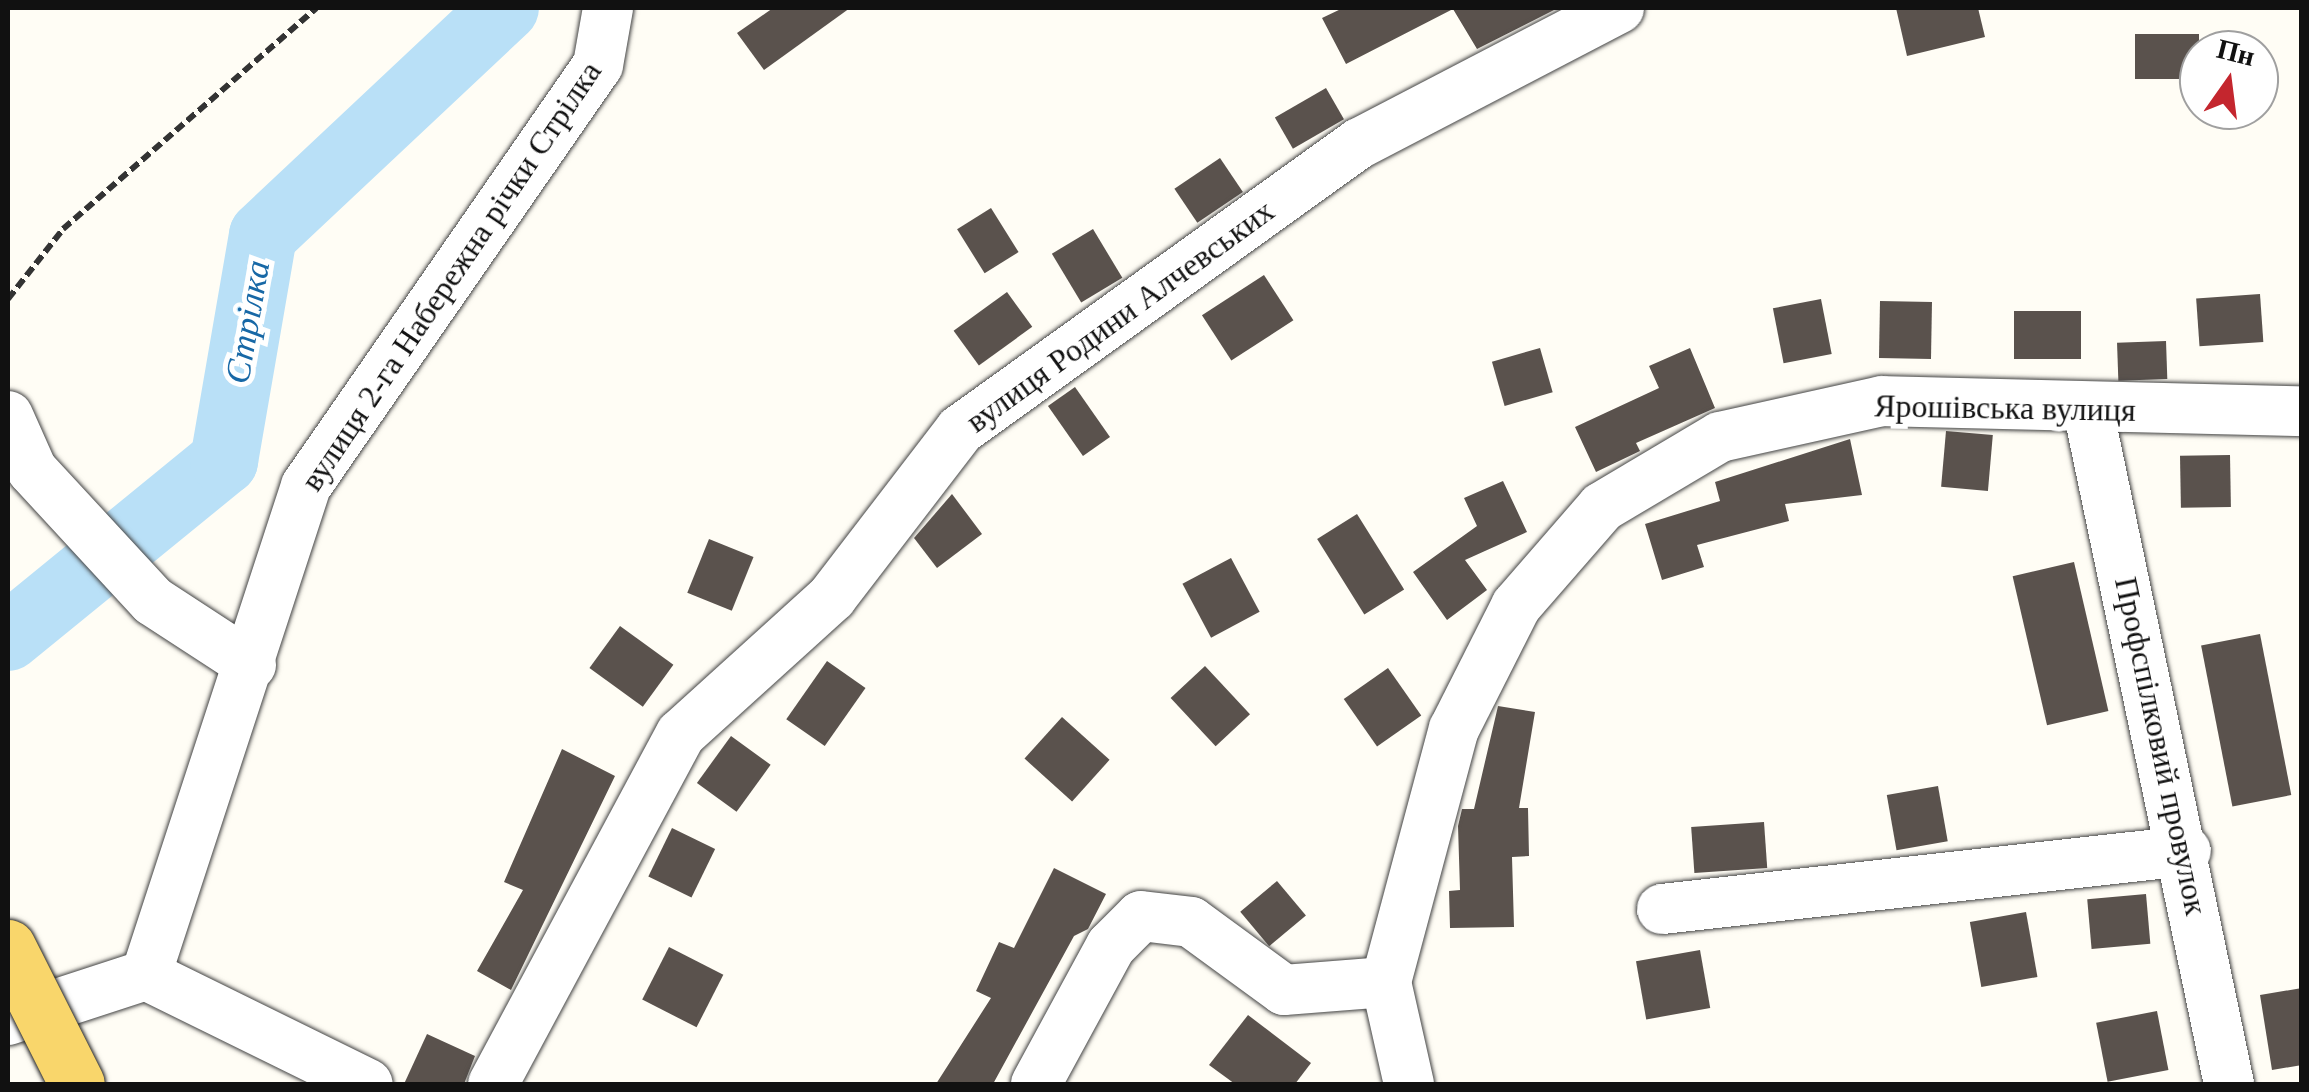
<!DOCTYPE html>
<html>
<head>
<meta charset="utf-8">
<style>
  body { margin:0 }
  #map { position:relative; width:2309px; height:1092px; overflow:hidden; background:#fffdf5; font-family:Georgia,serif }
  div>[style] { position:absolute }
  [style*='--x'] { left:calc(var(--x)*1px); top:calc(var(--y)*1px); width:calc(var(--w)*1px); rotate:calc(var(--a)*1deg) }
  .river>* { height:68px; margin:-34px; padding:0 34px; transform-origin:34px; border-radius:34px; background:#b9e0f7 }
  .building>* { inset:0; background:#5a524d; transform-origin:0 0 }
  .path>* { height:6px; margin-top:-3px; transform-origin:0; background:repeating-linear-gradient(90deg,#333 0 10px,transparent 0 15px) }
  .roads { filter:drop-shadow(0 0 2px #444) drop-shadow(0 0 2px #444) }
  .minor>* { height:50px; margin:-25px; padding:0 25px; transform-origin:25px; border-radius:25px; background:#fff }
  .bridges { filter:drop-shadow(0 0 2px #222) drop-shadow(0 0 2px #222) }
  .major-bridge>* { height:55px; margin:-27.5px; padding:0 27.5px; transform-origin:27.5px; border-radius:27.5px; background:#f9d66b }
  span { translate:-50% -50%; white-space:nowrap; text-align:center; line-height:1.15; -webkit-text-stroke:10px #fff; paint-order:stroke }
  .street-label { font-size:32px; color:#111 }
  .water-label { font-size:35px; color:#1768a6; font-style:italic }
  .frame { position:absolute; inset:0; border:10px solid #111; pointer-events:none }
  .north { position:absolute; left:2179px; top:30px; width:100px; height:100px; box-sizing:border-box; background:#fff; border:2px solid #a0a0a0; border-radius:50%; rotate:14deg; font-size:28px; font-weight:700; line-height:40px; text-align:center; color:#111 }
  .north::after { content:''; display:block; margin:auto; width:35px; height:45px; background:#c4262e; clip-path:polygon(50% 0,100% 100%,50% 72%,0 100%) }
</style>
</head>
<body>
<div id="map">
  <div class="river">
    <div style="--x:8;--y:637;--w:279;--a:-39.2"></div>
    <div style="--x:224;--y:461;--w:229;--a:-80.2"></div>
    <div style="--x:263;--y:235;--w:332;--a:-43.2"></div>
  </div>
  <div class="building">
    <div style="clip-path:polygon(773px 8px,850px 8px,764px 70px,737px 33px)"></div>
    <div style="clip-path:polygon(1343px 8px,1558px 8px,1477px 49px,1453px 9px,1346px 64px,1322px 18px)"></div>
    <div style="clip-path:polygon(1896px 8px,1978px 8px,1985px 37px,1907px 56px)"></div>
    <div style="left:2199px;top:34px;width:45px;height:64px;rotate:90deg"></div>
    <div style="left:1326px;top:88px;width:36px;height:59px;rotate:60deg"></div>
    <div style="left:1220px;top:158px;width:41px;height:55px;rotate:56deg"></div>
    <div style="left:991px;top:208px;width:52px;height:40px;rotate:58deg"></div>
    <div style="left:1093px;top:229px;width:57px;height:48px;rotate:59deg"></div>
    <div style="left:1264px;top:275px;width:54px;height:74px;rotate:57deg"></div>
    <div style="left:1007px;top:292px;width:43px;height:66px;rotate:54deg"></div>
    <div style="left:2260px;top:294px;width:48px;height:64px;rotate:86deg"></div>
    <div style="left:1821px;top:299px;width:56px;height:49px;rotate:79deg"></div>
    <div style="left:1880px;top:301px;width:52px;height:57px;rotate:1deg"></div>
    <div style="left:2014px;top:311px;width:67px;height:48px"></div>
    <div style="left:2166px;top:341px;width:38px;height:49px;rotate:88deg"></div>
    <div style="left:1540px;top:348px;width:46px;height:50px;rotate:74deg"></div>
    <div style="clip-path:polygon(1690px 348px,1715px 408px,1636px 443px,1640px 451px,1596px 472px,1575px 427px,1659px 388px,1649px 366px)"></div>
    <div style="left:1075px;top:387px;width:61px;height:33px;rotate:55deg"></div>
    <div style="left:1946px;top:431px;width:47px;height:56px;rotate:5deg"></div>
    <div style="clip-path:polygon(1850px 439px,1862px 495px,1785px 504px,1789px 521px,1697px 545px,1704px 567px,1662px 580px,1645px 524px,1720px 501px,1715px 482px)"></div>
    <div style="left:2230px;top:455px;width:52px;height:50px;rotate:89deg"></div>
    <div style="clip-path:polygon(1503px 481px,1527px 532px,1465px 560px,1487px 590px,1447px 620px,1413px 572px,1477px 526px,1464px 498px)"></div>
    <div style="clip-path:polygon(952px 494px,982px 534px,937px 568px,914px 538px)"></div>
    <div style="left:1357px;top:514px;width:89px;height:47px;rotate:58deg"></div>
    <div style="left:709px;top:539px;width:48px;height:58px;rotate:22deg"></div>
    <div style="left:1231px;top:558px;width:61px;height:55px;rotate:62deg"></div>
    <div style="left:2074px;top:562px;width:153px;height:63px;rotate:77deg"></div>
    <div style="left:620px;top:626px;width:66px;height:52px;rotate:36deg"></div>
    <div style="left:2260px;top:634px;width:164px;height:60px;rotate:79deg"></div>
    <div style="left:827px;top:661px;width:47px;height:71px;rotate:35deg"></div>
    <div style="left:1205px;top:666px;width:66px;height:47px;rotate:47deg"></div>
    <div style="left:1388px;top:668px;width:58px;height:54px;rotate:55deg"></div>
    <div style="clip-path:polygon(1498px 706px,1535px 712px,1519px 808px,1528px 808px,1529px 856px,1512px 857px,1514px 927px,1450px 928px,1449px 891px,1460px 890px,1458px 826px,1462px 809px,1474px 809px)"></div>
    <div style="left:1062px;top:717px;width:64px;height:56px;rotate:42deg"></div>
    <div style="left:731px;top:736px;width:49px;height:58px;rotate:36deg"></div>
    <div style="clip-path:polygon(562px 749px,615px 776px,511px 990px,477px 971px,523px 890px,504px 882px)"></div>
    <div style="left:1938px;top:786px;width:56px;height:52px;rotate:80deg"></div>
    <div style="left:1764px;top:822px;width:46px;height:73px;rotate:86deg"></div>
    <div style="left:672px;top:828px;width:48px;height:54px;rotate:26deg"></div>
    <div style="clip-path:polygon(1054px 868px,1106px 894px,1088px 929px,1074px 936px,993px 1084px,936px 1084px,991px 998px,976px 991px,999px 942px,1014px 948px)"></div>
    <div style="left:1277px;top:881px;width:45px;height:48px;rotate:50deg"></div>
    <div style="left:2146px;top:894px;width:50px;height:59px;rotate:85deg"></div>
    <div style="left:2026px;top:912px;width:66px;height:57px;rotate:80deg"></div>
    <div style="left:669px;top:947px;width:61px;height:59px;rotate:27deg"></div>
    <div style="left:1700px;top:950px;width:59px;height:65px;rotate:80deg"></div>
    <div style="clip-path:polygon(2302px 988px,2302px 1065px,2272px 1070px,2260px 995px)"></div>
    <div style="left:2157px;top:1011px;width:60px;height:62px;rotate:79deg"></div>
    <div style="clip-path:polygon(1248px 1015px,1311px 1063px,1295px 1084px,1235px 1084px,1209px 1065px)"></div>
    <div style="clip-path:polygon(427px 1034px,475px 1056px,464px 1084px,404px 1084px)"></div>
  </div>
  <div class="path">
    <div style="--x:8;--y:299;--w:89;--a:-51.8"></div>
    <div style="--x:63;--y:229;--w:336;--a:-41.1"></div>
  </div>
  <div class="roads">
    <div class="minor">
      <div style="--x:2088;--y:409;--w:690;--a:78.2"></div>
      <div style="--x:8;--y:416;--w:59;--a:66"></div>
      <div style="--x:32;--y:470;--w:178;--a:47.3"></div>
      <div style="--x:153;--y:601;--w:117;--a:33.1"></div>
      <div style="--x:1662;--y:909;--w:527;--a:-6.32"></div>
      <div style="--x:146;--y:975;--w:515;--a:-71.88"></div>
      <div style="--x:306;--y:486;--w:512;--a:-55.26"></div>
      <div style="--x:598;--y:65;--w:58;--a:-80"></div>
      <div style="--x:146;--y:975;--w:247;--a:26.2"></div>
      <div style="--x:1386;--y:982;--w:262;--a:-75"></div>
      <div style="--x:1454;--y:729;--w:138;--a:-63.2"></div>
      <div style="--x:1516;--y:606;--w:131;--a:-49"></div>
      <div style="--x:1602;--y:507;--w:137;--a:-30.7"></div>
      <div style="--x:1720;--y:437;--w:166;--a:-12.5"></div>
      <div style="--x:1882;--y:401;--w:420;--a:1.4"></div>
      <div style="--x:8;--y:1020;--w:145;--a:-18.1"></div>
      <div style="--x:493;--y:1084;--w:397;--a:-61.8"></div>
      <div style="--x:681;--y:734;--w:204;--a:-42.2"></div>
      <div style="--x:832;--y:597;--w:210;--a:-52.5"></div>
      <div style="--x:960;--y:430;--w:492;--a:-35.7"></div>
      <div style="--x:1360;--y:143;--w:292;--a:-27.5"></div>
      <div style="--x:1036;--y:1084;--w:157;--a:-61.5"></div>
      <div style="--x:1111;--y:946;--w:42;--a:-45"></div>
      <div style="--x:1141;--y:916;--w:50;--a:6.8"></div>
      <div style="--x:1191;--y:922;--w:115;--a:36.2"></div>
      <div style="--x:1284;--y:990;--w:102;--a:-4.5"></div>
      <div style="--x:1386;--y:982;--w:105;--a:77.3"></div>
    </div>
  </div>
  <div class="bridges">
    <div class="major-bridge">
      <div style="--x:8;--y:947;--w:153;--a:63.3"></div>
    </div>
  </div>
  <div class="street-label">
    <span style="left:451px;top:276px;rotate:-56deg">вулиця 2-га Набережна річки Стрілка</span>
    <span style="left:1120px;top:316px;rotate:-36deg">вулиця Родини Алчевських</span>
    <span style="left:2005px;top:408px;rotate:1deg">Ярошівська вулиця</span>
    <span style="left:2161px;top:746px;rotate:78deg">Профспілковий провулок</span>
  </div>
  <div class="water-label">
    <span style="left:248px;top:322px;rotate:-80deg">Стрілка</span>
  </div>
  <div class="frame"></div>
  <div class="north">Пн</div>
</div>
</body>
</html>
